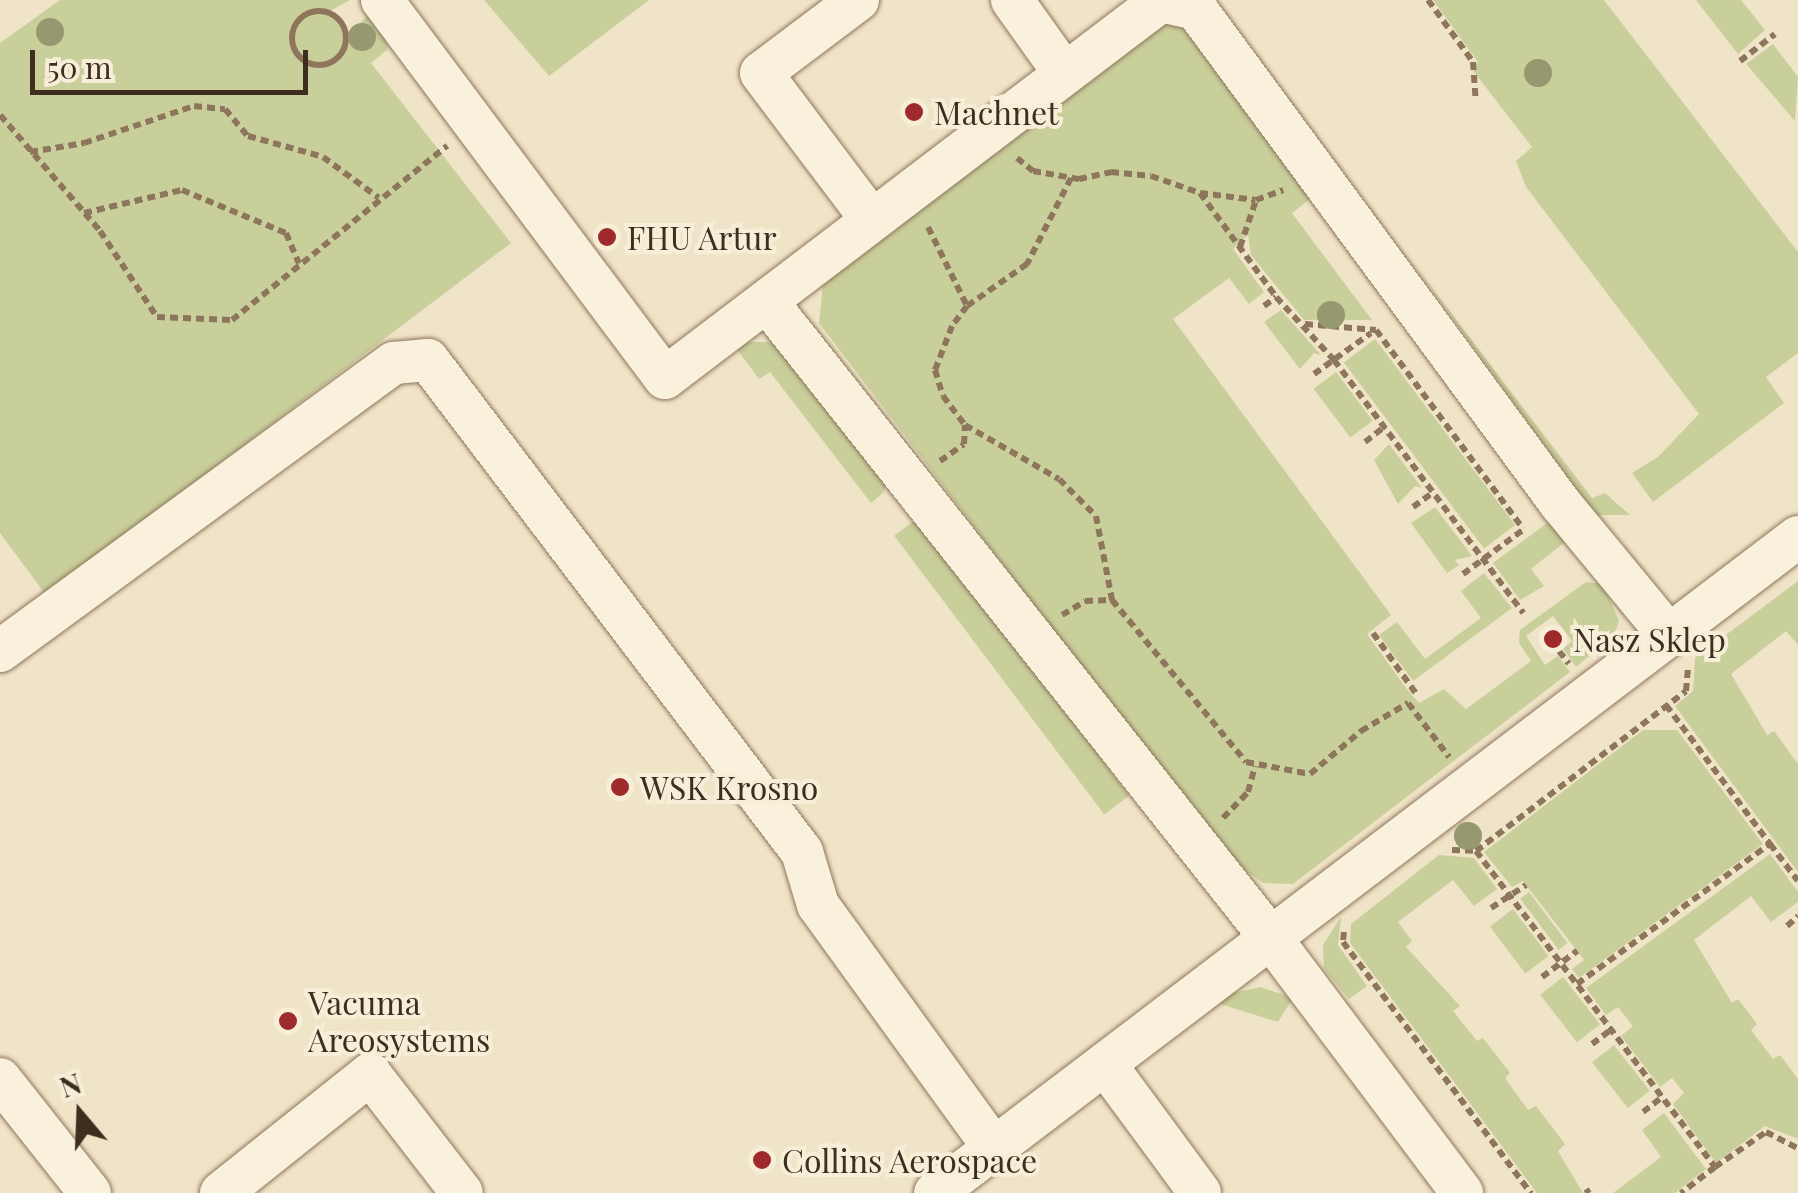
<!DOCTYPE html>
<html>
<head>
<meta charset="utf-8">
<style>
  body { margin:0 }
  #map { position:relative; width:1798px; height:1193px; overflow:hidden; background:#f0e4c8; font-family:"Playfair Display",serif }
  div>[style] { position:absolute }
  [style*='--x'] { left:calc(var(--x)*1px); top:calc(var(--y)*1px); width:calc(var(--w)*1px); rotate:calc(var(--a)*1deg) }
  .green>* { inset:0; background:#c9cf9b; transform-origin:0 0 }
  .path>* { height:6px; margin-top:-3px; transform-origin:0; background:repeating-linear-gradient(90deg,#8d765c 0 8px,transparent 0 13px) }
  .path>.ring { margin:-3px; padding:0; box-sizing:content-box; background:none; border:6px solid #8d765c; border-radius:50% }
  .roads { filter:drop-shadow(0 0 2px #8d765c) drop-shadow(0 0 2px #8d765c) }
  .minor>* { height:42px; margin:-21px; padding:0 21px; transform-origin:21px; border-radius:21px; background:#faf1dc }
  .trees>* { width:28px; height:28px; margin:-14px; border-radius:50%; background:#96986f }
  .dots>* { width:28px; height:28px; translate:-50% -50%; box-sizing:border-box; border:5px solid #f7eed8; border-radius:50% }
  span { translate:-50% -50%; white-space:nowrap; text-align:center; line-height:1.15; -webkit-text-stroke:8px #f7eed8; paint-order:stroke }
  .poi-label { font-size:32px; color:#3d2e20 }
  .left { translate:0 -50%; text-align:left }
  .north { position:absolute; left:30px; top:1063px; width:100px; height:100px; -webkit-text-stroke:8px #f7eed8; paint-order:stroke; rotate:341deg; font-size:28px; font-weight:700; line-height:40px; text-align:center; color:#3d2e20 }
  .north::after { content:''; display:block; margin:auto; width:35px; height:45px; background:#3d2e20; clip-path:polygon(50% 0,100% 100%,50% 72%,0 100%) }
  .scale { position:absolute; left:30px; top:50px; width:278px; height:45px; box-sizing:border-box; border:5px solid #3d2e20; border-top:0; padding-left:12px; font-size:30px; line-height:35px; white-space:nowrap; color:#3d2e20; -webkit-text-stroke:8px #f7eed8; paint-order:stroke }
</style>
</head>
<body>
<div id="map">
  <div class="green">
    <div style="clip-path:polygon(60px 0,350px 0,330px 11px,349px 35px,370px 13px,389px 38px,387px 50px,371px 63px,511px 243px,46px 595px,0 533px,0 43px)"></div>
    <div style="clip-path:polygon(484px 0,649px 0,549px 76px)"></div>
    <div style="clip-path:polygon(1433px 0,1604px 0,1798px 252px,1798px 353px,1766px 377px,1784px 403px,1653px 502px,1632px 473px,1658px 457px,1699px 414px,1526px 187px,1516px 161px,1532px 147px,1471px 68px,1478px 62px)"></div>
    <div style="clip-path:polygon(1696px 0,1741px 0,1765px 30px,1738px 54px)"></div>
    <div style="clip-path:polygon(1173px 16px,1314px 196px,1292px 213px,1372px 320px,1304px 320px,1251px 255px,1248px 235px,1233px 249px,1264px 292px,1249px 304px,1229px 278px,1173px 319px,1391px 615px,1367px 634px,1406px 688px,1419px 703px,1444px 689px,1466px 709px,1531px 661px,1519px 643px,1520px 630px,1586px 582px,1603px 584px,1619px 621px,1614px 636px,1576px 667px,1563px 649px,1572px 641px,1553px 616px,1526px 636px,1545px 665px,1558px 656px,1570px 672px,1293px 884px,1263px 883px,1227px 858px,819px 323px,823px 284px)"></div>
    <div style="clip-path:polygon(1773px 44px,1798px 77px,1795px 121px,1746px 64px)"></div>
    <div style="clip-path:polygon(1416px 267px,1592px 498px,1605px 493px,1630px 515px,1595px 515px)"></div>
    <div style="clip-path:polygon(1281px 310px,1321px 355px,1314px 353px,1300px 369px,1264px 322px)"></div>
    <div style="left:1375px;top:339px;width:233px;height:39px;rotate:53deg"></div>
    <div style="clip-path:polygon(748px 342px,775px 342px,889px 476px,884px 492px,871px 503px,770px 372px,759px 379px,736px 348px)"></div>
    <div style="left:1336px;top:372px;width:61px;height:28px;rotate:53deg"></div>
    <div style="clip-path:polygon(1389px 444px,1422px 488px,1415px 486px,1398px 504px,1374px 460px)"></div>
    <div style="clip-path:polygon(1435px 507px,1472px 556px,1455px 560px,1459px 565px,1447px 573px,1411px 523px)"></div>
    <div style="left:919px;top:517px;width:349px;height:31px;rotate:53deg"></div>
    <div style="clip-path:polygon(1554px 518px,1565px 542px,1531px 569px,1544px 586px,1520px 600px,1493px 563px)"></div>
    <div style="clip-path:polygon(1484px 573px,1512px 608px,1413px 681px,1379px 635px,1397px 622px,1425px 659px,1481px 618px,1461px 591px)"></div>
    <div style="clip-path:polygon(1798px 581px,1798px 645px,1786px 631px,1731px 674px,1767px 735px,1774px 731px,1798px 764px,1798px 872px,1675px 706px,1693px 691px,1695px 658px)"></div>
    <div style="clip-path:polygon(1643px 730px,1677px 730px,1763px 844px,1579px 978px,1572px 969px,1584px 960px,1523px 881px,1512px 887px,1484px 852px)"></div>
    <div style="clip-path:polygon(1770px 854px,1798px 892px,1798px 902px,1771px 922px,1751px 896px,1694px 940px,1732px 1003px,1738px 999px,1757px 1024px,1751px 1030px,1773px 1059px,1780px 1055px,1798px 1079px,1798px 1139px,1765px 1126px,1716px 1163px,1673px 1104px,1684px 1093px,1672px 1078px,1660px 1087px,1621px 1036px,1633px 1026px,1618px 1007px,1606px 1015px,1586px 988px)"></div>
    <div style="clip-path:polygon(1439px 855px,1474px 858px,1497px 889px,1474px 906px,1453px 880px,1398px 922px,1412px 941px,1406px 947px,1460px 1006px,1453px 1011px,1477px 1041px,1483px 1038px,1510px 1073px,1505px 1078px,1528px 1110px,1536px 1106px,1565px 1144px,1558px 1151px,1583px 1193px,1537px 1193px,1350px 943px,1351px 924px)"></div>
    <div style="left:1529px;top:892px;width:64px;height:11px;rotate:53deg"></div>
    <div style="left:1513px;top:909px;width:59px;height:29px;rotate:53deg"></div>
    <div style="clip-path:polygon(1341px 917px,1338px 945px,1367px 986px,1349px 999px,1324px 969px,1323px 945px)"></div>
    <div style="left:1563px;top:977px;width:60px;height:29px;rotate:52deg"></div>
    <div style="clip-path:polygon(1260px 987px,1293px 998px,1278px 1022px,1220px 1004px,1230px 994px)"></div>
    <div style="left:1614px;top:1045px;width:58px;height:28px;rotate:52deg"></div>
    <div style="clip-path:polygon(1664px 1113px,1706px 1169px,1675px 1193px,1613px 1193px,1661px 1157px,1642px 1130px)"></div>
  </div>
  <div class="path">
    <div style="--x:1428;--y:0;--w:77;--a:54"></div>
    <div style="--x:1473;--y:62;--w:39;--a:86"></div>
    <div class="ring" style="left:292px;top:11px;width:48px;height:48px"></div>
    <div style="--x:1740;--y:61;--w:44;--a:-37.6"></div>
    <div style="--x:0;--y:115;--w:153;--a:49.2"></div>
    <div style="--x:100;--y:231;--w:103;--a:56.5"></div>
    <div style="--x:157;--y:317;--w:75;--a:2.3"></div>
    <div style="--x:232;--y:320;--w:277;--a:-39"></div>
    <div style="--x:30;--y:152;--w:55;--a:-9.5"></div>
    <div style="--x:84;--y:143;--w:116;--a:-18.6"></div>
    <div style="--x:194;--y:106;--w:31;--a:6"></div>
    <div style="--x:225;--y:109;--w:35;--a:50"></div>
    <div style="--x:248;--y:136;--w:78;--a:15.6"></div>
    <div style="--x:323;--y:157;--w:69;--a:36.2"></div>
    <div style="--x:1017;--y:158;--w:21;--a:39"></div>
    <div style="--x:1033;--y:171;--w:47;--a:9.9"></div>
    <div style="--x:1079;--y:179;--w:33;--a:-12"></div>
    <div style="--x:1111;--y:172;--w:40;--a:5.7"></div>
    <div style="--x:1151;--y:176;--w:52;--a:19.1"></div>
    <div style="--x:1200;--y:193;--w:56;--a:7.1"></div>
    <div style="--x:1256;--y:200;--w:29;--a:-20"></div>
    <div style="--x:1071;--y:178;--w:97;--a:117.1"></div>
    <div style="--x:1027;--y:264;--w:73;--a:145"></div>
    <div style="--x:967;--y:306;--w:25;--a:127"></div>
    <div style="--x:952;--y:326;--w:47;--a:111.1"></div>
    <div style="--x:935;--y:370;--w:27;--a:73"></div>
    <div style="--x:943;--y:396;--w:36;--a:53"></div>
    <div style="--x:965;--y:425;--w:108;--a:29.9"></div>
    <div style="--x:1059;--y:479;--w:52;--a:45"></div>
    <div style="--x:1096;--y:516;--w:86;--a:79.2"></div>
    <div style="--x:1112;--y:600;--w:210;--a:50.4"></div>
    <div style="--x:1246;--y:762;--w:65;--a:10.6"></div>
    <div style="--x:1310;--y:774;--w:67;--a:-40.1"></div>
    <div style="--x:1361;--y:731;--w:55;--a:-30.8"></div>
    <div style="--x:1408;--y:703;--w:68;--a:52.8"></div>
    <div style="--x:1200;--y:193;--w:129;--a:53.8"></div>
    <div style="--x:1276;--y:297;--w:86;--a:47.4"></div>
    <div style="--x:1334;--y:360;--w:316;--a:53.2"></div>
    <div style="--x:84;--y:213;--w:101;--a:-13.2"></div>
    <div style="--x:182;--y:190;--w:113;--a:22.5"></div>
    <div style="--x:286;--y:233;--w:33;--a:67"></div>
    <div style="--x:928;--y:227;--w:88;--a:63.7"></div>
    <div style="--x:1240;--y:247;--w:50;--a:-71.2"></div>
    <div style="--x:1264;--y:306;--w:15;--a:-37"></div>
    <div style="--x:1305;--y:324;--w:71;--a:4.8"></div>
    <div style="--x:1376;--y:330;--w:247;--a:53.5"></div>
    <div style="--x:1314;--y:374;--w:70;--a:-35.7"></div>
    <div style="--x:1365;--y:442;--w:24;--a:-38"></div>
    <div style="--x:940;--y:461;--w:29;--a:-35"></div>
    <div style="--x:964;--y:444;--w:19;--a:-87"></div>
    <div style="--x:1413;--y:507;--w:24;--a:-36"></div>
    <div style="--x:1463;--y:574;--w:74;--a:-36.3"></div>
    <div style="--x:1062;--y:615;--w:27;--a:-31"></div>
    <div style="--x:1085;--y:601;--w:27;--a:-2"></div>
    <div style="--x:1373;--y:633;--w:76;--a:54.6"></div>
    <div style="--x:1559;--y:651;--w:16;--a:52"></div>
    <div style="--x:1666;--y:705;--w:174;--a:53.2"></div>
    <div style="--x:1223;--y:818;--w:36;--a:-46"></div>
    <div style="--x:1248;--y:792;--w:27;--a:-75"></div>
    <div style="--x:1452;--y:850;--w:24;--a:2"></div>
    <div style="--x:1476;--y:851;--w:264;--a:-37.3"></div>
    <div style="--x:1686;--y:691;--w:24;--a:-85"></div>
    <div style="--x:1476;--y:851;--w:396;--a:52.9"></div>
    <div style="--x:1715;--y:1167;--w:43;--a:142.6"></div>
    <div style="--x:1491;--y:908;--w:42;--a:-33.3"></div>
    <div style="--x:1787;--y:926;--w:15;--a:-42"></div>
    <div style="--x:1344;--y:932;--w:10;--a:96"></div>
    <div style="--x:1343;--y:942;--w:314;--a:53.2"></div>
    <div style="--x:1542;--y:977;--w:44;--a:-36.6"></div>
    <div style="--x:1577;--y:984;--w:238;--a:-36"></div>
    <div style="--x:1770;--y:844;--w:46;--a:52.9"></div>
    <div style="--x:1592;--y:1044;--w:21;--a:-37"></div>
    <div style="--x:1643;--y:1112;--w:23;--a:-38"></div>
    <div style="--x:1715;--y:1167;--w:62;--a:-34.5"></div>
    <div style="--x:1766;--y:1132;--w:36;--a:27"></div>
    <div style="--x:1586;--y:1189;--w:5;--a:53"></div>
  </div>
  <div class="roads">
    <div class="minor">
      <div style="--x:382;--y:0;--w:472;--a:53.2"></div>
      <div style="--x:665;--y:378;--w:623;--a:-37.24"></div>
      <div style="--x:1161;--y:1;--w:36;--a:13"></div>
      <div style="--x:1196;--y:9;--w:614;--a:53.62"></div>
      <div style="--x:1560;--y:503;--w:168;--a:50.5"></div>
      <div style="--x:858;--y:0;--w:121;--a:143"></div>
      <div style="--x:761;--y:73;--w:183;--a:53"></div>
      <div style="--x:1012;--y:0;--w:90;--a:54.5"></div>
      <div style="--x:768;--y:303;--w:809;--a:51.63"></div>
      <div style="--x:1270;--y:937;--w:320;--a:53.1"></div>
      <div style="--x:0;--y:651;--w:488;--a:-36.2"></div>
      <div style="--x:394;--y:363;--w:34;--a:-5"></div>
      <div style="--x:428;--y:360;--w:618;--a:52.76"></div>
      <div style="--x:802;--y:852;--w:55;--a:73.2"></div>
      <div style="--x:818;--y:905;--w:300;--a:54.1"></div>
      <div style="--x:1105;--y:1064;--w:160;--a:53.6"></div>
      <div style="--x:0;--y:1079;--w:145;--a:51.7"></div>
      <div style="--x:221;--y:1193;--w:191;--a:-38.6"></div>
      <div style="--x:370;--y:1074;--w:150;--a:52.3"></div>
      <div style="--x:935;--y:1193;--w:1084;--a:-37.24"></div>
    </div>
  </div>
  <div class="trees">
    <div style="left:50px;top:32px"></div>
    <div style="left:362px;top:37px"></div>
    <div style="left:1538px;top:73px"></div>
    <div style="left:1331px;top:315px"></div>
    <div style="left:1468px;top:836px"></div>
  </div>
  <div class="dots">
    <div style="left:914px;top:112px;background:#9e2a2b"></div>
    <div style="left:607px;top:237px;background:#9e2a2b"></div>
    <div style="left:1553px;top:639px;background:#9e2a2b"></div>
    <div style="left:620px;top:787px;background:#9e2a2b"></div>
    <div style="left:288px;top:1021px;background:#9e2a2b"></div>
    <div style="left:762px;top:1160px;background:#9e2a2b"></div>
  </div>
  <div class="poi-label">
    <span class="left" style="left:934px;top:112px">Machnet</span>
    <span class="left" style="left:627px;top:237px">FHU Artur</span>
    <span class="left" style="left:1573px;top:639px">Nasz Sklep</span>
    <span class="left" style="left:640px;top:787px">WSK Krosno</span>
    <span class="left" style="left:308px;top:1021px">Vacuma<br>Areosystems</span>
    <span class="left" style="left:782px;top:1160px">Collins Aerospace</span>
  </div>
  <div class="north">N</div>
  <div class="scale">50 m</div>
</div>
</body>
</html>
